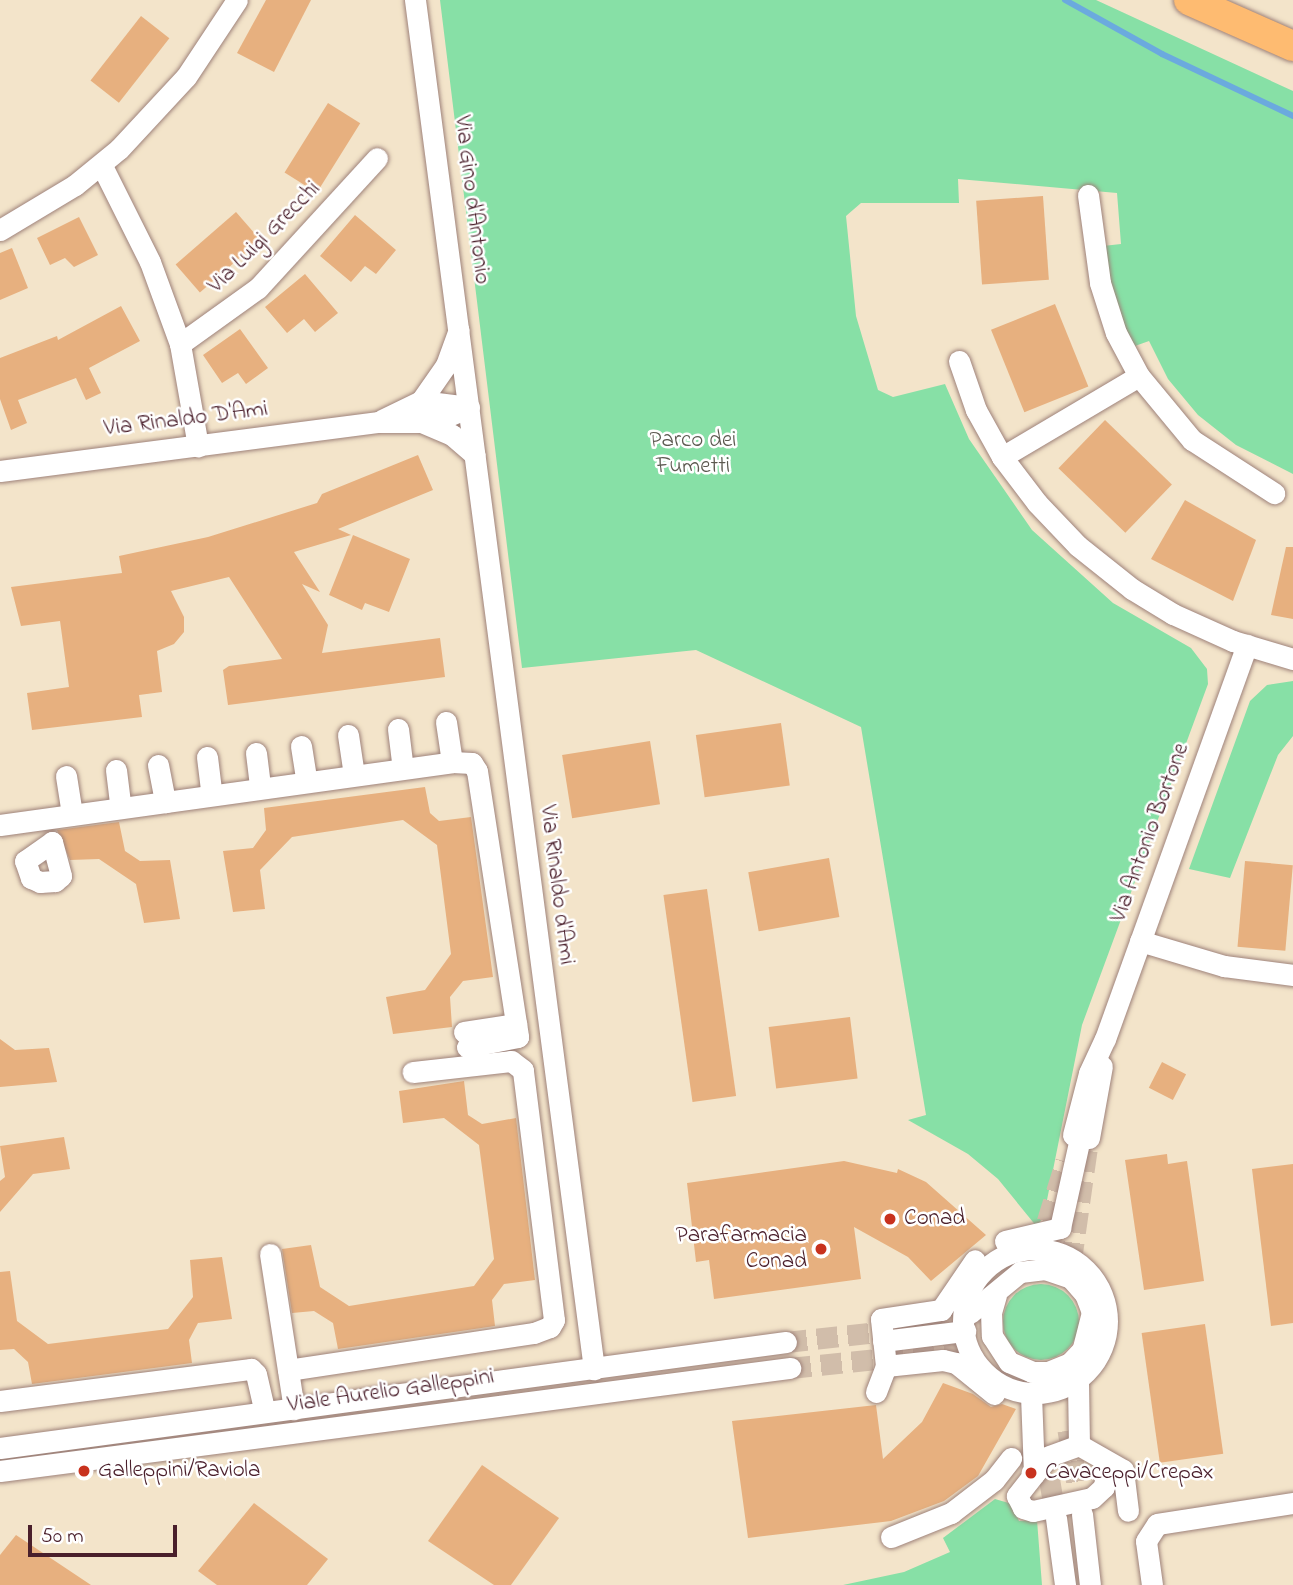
<!DOCTYPE html>
<html>
<head>
<meta charset="utf-8">
<style>
  body { margin:0 }
  #map { position:relative; width:1293px; height:1585px; overflow:hidden; background:#f3e4ca; font-family:"Indie Flower",sans-serif }
  div>[style] { position:absolute }
  [style*='--x'] { left:calc(var(--x)*1px); top:calc(var(--y)*1px); width:calc(var(--w)*1px); rotate:calc(var(--a)*1deg) }
  .green>* { inset:0; background:#87e0a6 }
  .round { border-radius:50% }
  .stream>* { height:6px; margin:-3px; padding:0 3px; transform-origin:3px; border-radius:3px; background:#6baade }
  .building>* { inset:0; background:#e7b07f; transform-origin:0 0 }
  .minor-tunnel>* { height:21px; margin-top:-10.5px; transform-origin:0; background:repeating-linear-gradient(90deg,#d1bdaa 0 21px,transparent 0 31px) }
  .roads { filter:drop-shadow(0 0 2px #9e827a) drop-shadow(0 0 2px #9e827a) }
  .minor>* { height:21px; margin:-10.5px; padding:0 10.5px; transform-origin:10.5px; border-radius:10.5px; background:#fff }
  .minor>.ring { margin:-10.5px; padding:0; box-sizing:content-box; background:none; border:21px solid #fff; border-radius:50% }
  .highway>* { height:30px; margin:-15px; padding:0 15px; transform-origin:15px; border-radius:15px; background:#febb71 }
  .dots>* { width:19px; height:19px; translate:-50% -50%; box-sizing:border-box; border:4px solid #fff; border-radius:50% }
  span { translate:-50% -50%; white-space:nowrap; text-align:center; line-height:1.15; -webkit-text-stroke:5px #fff; paint-order:stroke }
  .street-label { font-size:23px; color:#4a1f2b }
  .park-label { font-size:23px; color:#5c5950 }
  .poi-label { font-size:23px; color:#4a1f2b }
  .left { translate:0 -50%; text-align:left }
  .right { translate:-100% -50%; text-align:right }
  .scale { position:absolute; left:28px; top:1525px; width:149px; height:32px; box-sizing:border-box; border:4px solid #4a1f2b; border-top:0; padding-left:9px; font-size:21px; line-height:24px; white-space:nowrap; color:#4a1f2b; -webkit-text-stroke:5px #fff; paint-order:stroke }
</style>
</head>
<body>
<div id="map">
  <div class="green">
    <div style="clip-path:polygon(440px 0,1096px 0,1293px 91px,1293px 474px,1236px 445px,1198px 415px,1168px 379px,1149px 341px,1135px 346px,1118px 314px,1103px 246px,1121px 244px,1117px 193px,958px 179px,959px 203px,861px 203px,846px 216px,856px 316px,878px 390px,893px 397px,945px 384px,969px 439px,1032px 530px,1113px 603px,1191px 648px,1207px 669px,1208px 684px,1082px 1025px,1044px 1215px,1037px 1227px,998px 1179px,968px 1154px,908px 1120px,926px 1115px,861px 727px,696px 650px,522px 668px)"></div>
    <div style="clip-path:polygon(1293px 681px,1293px 736px,1278px 755px,1230px 878px,1189px 869px,1250px 701px,1267px 685px)"></div>
    <div class="round" style="left:1003px;top:1284px;width:76px;height:76px"></div>
    <div style="clip-path:polygon(995px 1499px,1012px 1504px,1019px 1521px,1037px 1520px,1042px 1585px,843px 1585px,904px 1572px,950px 1552px,943px 1538px)"></div>
  </div>
  <div class="stream">
    <div style="--x:1065;--y:0;--w:111;--a:29.1"></div>
    <div style="--x:1162;--y:54;--w:145;--a:25.3"></div>
  </div>
  <div class="building">
    <div style="clip-path:polygon(266px 0,311px 0,274px 72px,237px 53px)"></div>
    <div style="left:141px;top:16px;width:36px;height:82px;rotate:38deg"></div>
    <div style="left:328px;top:103px;width:38px;height:82px;rotate:32deg"></div>
    <div style="left:1043px;top:196px;width:84px;height:67px;rotate:86deg"></div>
    <div style="left:236px;top:212px;width:37px;height:80px;rotate:49deg"></div>
    <div style="clip-path:polygon(355px 215px,396px 250px,376px 274px,365px 266px,351px 282px,320px 256px)"></div>
    <div style="clip-path:polygon(79px 217px,98px 255px,74px 267px,65px 258px,50px 265px,37px 238px)"></div>
    <div style="clip-path:polygon(12px 248px,28px 288px,0 300px,0 253px)"></div>
    <div style="clip-path:polygon(305px 274px,338px 313px,315px 332px,304px 319px,287px 333px,265px 307px)"></div>
    <div style="left:1055px;top:304px;width:89px;height:69px;rotate:68deg"></div>
    <div style="clip-path:polygon(121px 306px,140px 341px,89px 368px,101px 393px,86px 400px,76px 378px,18px 400px,27px 423px,11px 430px,0 399px,0 358px,57px 336px,58px 340px)"></div>
    <div style="clip-path:polygon(240px 329px,268px 368px,246px 384px,238px 373px,222px 383px,203px 355px)"></div>
    <div style="left:1105px;top:420px;width:93px;height:67px;rotate:44deg"></div>
    <div style="clip-path:polygon(418px 455px,433px 490px,338px 529px,351px 535px,294px 552px,320px 592px,302px 584px,328px 625px,322px 653px,440px 638px,445px 677px,228px 705px,223px 670px,229px 666px,282px 659px,229px 577px,171px 591px,184px 617px,184px 632px,174px 644px,157px 651px,162px 692px,139px 695px,142px 717px,32px 730px,27px 693px,69px 687px,60px 621px,21px 626px,11px 587px,122px 573px,119px 556px,208px 537px,317px 503px,322px 494px)"></div>
    <div style="clip-path:polygon(1185px 500px,1256px 540px,1233px 601px,1151px 559px)"></div>
    <div style="clip-path:polygon(353px 535px,410px 559px,389px 612px,365px 603px,362px 610px,329px 595px)"></div>
    <div style="clip-path:polygon(1286px 547px,1293px 547px,1293px 619px,1271px 615px)"></div>
    <div style="left:781px;top:723px;width:63px;height:86px;rotate:82deg"></div>
    <div style="left:650px;top:741px;width:64px;height:89px;rotate:81deg"></div>
    <div style="clip-path:polygon(425px 787px,430px 813px,439px 821px,471px 817px,493px 977px,463px 981px,450px 997px,452px 1027px,393px 1034px,386px 997px,425px 990px,451px 954px,437px 845px,403px 820px,292px 837px,260px 870px,265px 909px,233px 912px,223px 851px,253px 848px,266px 830px,264px 808px)"></div>
    <div style="clip-path:polygon(119px 822px,125px 851px,140px 861px,170px 860px,180px 919px,144px 923px,136px 884px,99px 859px,70px 860px,57px 830px)"></div>
    <div style="left:829px;top:858px;width:60px;height:82px;rotate:80deg"></div>
    <div style="left:1245px;top:861px;width:48px;height:86px;rotate:5deg"></div>
    <div style="left:707px;top:889px;width:209px;height:44px;rotate:82deg"></div>
    <div style="left:850px;top:1017px;width:62px;height:82px;rotate:83deg"></div>
    <div style="clip-path:polygon(0 1039px,15px 1050px,49px 1048px,57px 1082px,0 1087px)"></div>
    <div style="left:1162px;top:1062px;width:27px;height:29px;rotate:27deg"></div>
    <div style="clip-path:polygon(464px 1081px,468px 1115px,482px 1124px,516px 1118px,535px 1280px,504px 1284px,492px 1300px,495px 1326px,338px 1349px,333px 1323px,314px 1311px,292px 1313px,282px 1249px,311px 1245px,320px 1287px,349px 1306px,474px 1286px,494px 1259px,479px 1145px,444px 1118px,403px 1123px,399px 1091px)"></div>
    <div style="clip-path:polygon(64px 1137px,70px 1169px,33px 1174px,0 1212px,0 1181px,5px 1177px,0 1146px)"></div>
    <div style="clip-path:polygon(1167px 1154px,1168px 1164px,1187px 1161px,1204px 1281px,1144px 1290px,1125px 1160px)"></div>
    <div style="clip-path:polygon(844px 1161px,897px 1173px,898px 1169px,926px 1182px,986px 1235px,931px 1281px,908px 1257px,854px 1227px,861px 1279px,714px 1299px,709px 1260px,696px 1262px,687px 1183px)"></div>
    <div style="clip-path:polygon(1293px 1164px,1293px 1323px,1271px 1326px,1252px 1169px)"></div>
    <div style="clip-path:polygon(222px 1257px,232px 1319px,198px 1323px,189px 1340px,192px 1363px,32px 1384px,28px 1362px,14px 1349px,0 1350px,0 1272px,10px 1271px,17px 1321px,48px 1344px,168px 1329px,193px 1297px,190px 1260px)"></div>
    <div style="left:1205px;top:1324px;width:131px;height:64px;rotate:82deg"></div>
    <div style="clip-path:polygon(943px 1383px,973px 1394px,991px 1407px,1002px 1404px,1016px 1409px,978px 1476px,944px 1501px,891px 1521px,748px 1538px,732px 1421px,876px 1405px,883px 1459px,922px 1422px)"></div>
    <div style="clip-path:polygon(482px 1465px,559px 1518px,511px 1585px,494px 1585px,428px 1541px)"></div>
    <div style="clip-path:polygon(254px 1503px,328px 1559px,307px 1585px,217px 1585px,198px 1571px)"></div>
    <div style="clip-path:polygon(16px 1535px,91px 1585px,0 1585px,0 1555px)"></div>
  </div>
  <div class="minor-tunnel">
    <div style="--x:1038;--y:1251;--w:94;--a:-72.7"></div>
    <div style="--x:1071;--y:1263;--w:114;--a:-81.9"></div>
    <div style="--x:786;--y:1342;--w:140;--a:-6.2"></div>
    <div style="--x:925;--y:1327;--w:47;--a:-17.3"></div>
    <div style="--x:790;--y:1368;--w:186;--a:-5.9"></div>
    <div style="--x:1068;--y:1430;--w:85;--a:80.5"></div>
    <div style="--x:1044;--y:1446;--w:73;--a:80.5"></div>
  </div>
  <div class="roads">
    <div class="minor">
      <div style="--x:415;--y:0;--w:1381;--a:82.55"></div>
      <div style="--x:102;--y:166;--w:107;--a:63.4"></div>
      <div style="--x:150;--y:262;--w:87;--a:69.9"></div>
      <div style="--x:180;--y:344;--w:104;--a:80"></div>
      <div style="--x:1088;--y:195;--w:89;--a:82.2"></div>
      <div style="--x:1100;--y:283;--w:52;--a:72.3"></div>
      <div style="--x:1116;--y:333;--w:49;--a:61.9"></div>
      <div style="--x:0;--y:230;--w:87;--a:-31"></div>
      <div style="--x:75;--y:185;--w:57;--a:-39.3"></div>
      <div style="--x:119;--y:149;--w:98;--a:-47.1"></div>
      <div style="--x:186;--y:77;--w:92;--a:-56.5"></div>
      <div style="--x:180;--y:344;--w:96;--a:-35.7"></div>
      <div style="--x:258;--y:288;--w:176;--a:-47.5"></div>
      <div style="--x:959;--y:361;--w:52;--a:70.9"></div>
      <div style="--x:976;--y:410;--w:54;--a:61"></div>
      <div style="--x:1002;--y:457;--w:58;--a:52.7"></div>
      <div style="--x:1037;--y:503;--w:59;--a:46.4"></div>
      <div style="--x:1078;--y:546;--w:69;--a:38.5"></div>
      <div style="--x:1132;--y:589;--w:48;--a:31.4"></div>
      <div style="--x:1173;--y:614;--w:66;--a:24.2"></div>
      <div style="--x:1233;--y:641;--w:63;--a:16.7"></div>
      <div style="--x:421;--y:401;--w:44;--a:-55.2"></div>
      <div style="--x:446;--y:365;--w:37;--a:-70"></div>
      <div style="--x:382;--y:420;--w:43;--a:-26"></div>
      <div style="--x:421;--y:401;--w:48;--a:7.1"></div>
      <div style="--x:424;--y:423;--w:30;--a:23"></div>
      <div style="--x:452;--y:435;--w:30;--a:41"></div>
      <div style="--x:1002;--y:457;--w:159;--a:-30.6"></div>
      <div style="--x:1139;--y:376;--w:83;--a:50.4"></div>
      <div style="--x:1192;--y:440;--w:98;--a:32.9"></div>
      <div style="--x:0;--y:471;--w:382;--a:-7.4"></div>
      <div style="--x:379;--y:422;--w:55;--a:0"></div>
      <div style="--x:434;--y:422;--w:38;--a:-23"></div>
      <div style="--x:446;--y:722;--w:40;--a:81.5"></div>
      <div style="--x:398;--y:729;--w:39;--a:83"></div>
      <div style="--x:348;--y:735;--w:40;--a:81.5"></div>
      <div style="--x:301;--y:746;--w:36;--a:81"></div>
      <div style="--x:256;--y:753;--w:35;--a:83"></div>
      <div style="--x:207;--y:757;--w:38;--a:83"></div>
      <div style="--x:158;--y:765;--w:38;--a:79"></div>
      <div style="--x:116;--y:770;--w:38;--a:83"></div>
      <div style="--x:66;--y:776;--w:39;--a:81"></div>
      <div style="--x:0;--y:825;--w:456;--a:-7.9"></div>
      <div style="--x:452;--y:762;--w:20;--a:3"></div>
      <div style="--x:472;--y:763;--w:9;--a:58"></div>
      <div style="--x:477;--y:771;--w:269;--a:81.2"></div>
      <div style="--x:518;--y:1037;--w:52;--a:168.9"></div>
      <div style="--x:52;--y:842;--w:35;--a:75"></div>
      <div style="--x:61;--y:876;--w:8;--a:140"></div>
      <div style="--x:55;--y:881;--w:15;--a:176"></div>
      <div style="--x:40;--y:882;--w:10;--a:-156"></div>
      <div style="--x:31;--y:878;--w:18;--a:-109"></div>
      <div style="--x:25;--y:861;--w:33;--a:-35"></div>
      <div style="--x:1140;--y:941;--w:88;--a:16.6"></div>
      <div style="--x:1224;--y:966;--w:70;--a:7.4"></div>
      <div style="--x:464;--y:1032;--w:53;--a:-8.7"></div>
      <div style="--x:1073;--y:1135;--w:64;--a:-75.5"></div>
      <div style="--x:1089;--y:1073;--w:38;--a:-65"></div>
      <div style="--x:1105;--y:1039;--w:419;--a:-70.2"></div>
      <div style="--x:1089;--y:1138;--w:73;--a:-79.8"></div>
      <div style="--x:1005;--y:1241;--w:57;--a:-13.3"></div>
      <div style="--x:1060;--y:1228;--w:92;--a:-77.5"></div>
      <div class="ring" style="left:963px;top:1249px;width:123px;height:123px"></div>
      <div style="--x:270;--y:1254;--w:157;--a:81.2"></div>
      <div style="--x:996;--y:1295;--w:18;--a:106"></div>
      <div style="--x:991;--y:1312;--w:24;--a:88"></div>
      <div style="--x:992;--y:1336;--w:31;--a:57"></div>
      <div style="--x:1009;--y:1362;--w:25;--a:23"></div>
      <div style="--x:1032;--y:1372;--w:16;--a:0"></div>
      <div style="--x:1048;--y:1372;--w:24;--a:-22"></div>
      <div style="--x:1070;--y:1363;--w:21;--a:-47"></div>
      <div style="--x:970;--y:1313;--w:65;--a:-39.4"></div>
      <div style="--x:1020;--y:1272;--w:25;--a:-7"></div>
      <div style="--x:1045;--y:1269;--w:28;--a:19"></div>
      <div style="--x:1071;--y:1278;--w:21;--a:49"></div>
      <div style="--x:1085;--y:1294;--w:19;--a:69"></div>
      <div style="--x:1092;--y:1312;--w:69;--a:104.2"></div>
      <div style="--x:883;--y:1341;--w:83;--a:-7"></div>
      <div style="--x:886;--y:1366;--w:47;--a:-96.1"></div>
      <div style="--x:881;--y:1319;--w:61;--a:-8.5"></div>
      <div style="--x:941;--y:1310;--w:60;--a:-55.8"></div>
      <div style="--x:288;--y:1370;--w:249;--a:-8.6"></div>
      <div style="--x:534;--y:1333;--w:17;--a:-21"></div>
      <div style="--x:550;--y:1327;--w:8;--a:-60"></div>
      <div style="--x:554;--y:1320;--w:252;--a:-97.1"></div>
      <div style="--x:523;--y:1070;--w:15;--a:-143"></div>
      <div style="--x:511;--y:1061;--w:99;--a:173.6"></div>
      <div style="--x:1078;--y:1382;--w:63;--a:89.1"></div>
      <div style="--x:1079;--y:1445;--w:51;--a:29.6"></div>
      <div style="--x:1123;--y:1470;--w:41;--a:83"></div>
      <div style="--x:876;--y:1392;--w:28;--a:-69"></div>
      <div style="--x:886;--y:1366;--w:57;--a:-6"></div>
      <div style="--x:943;--y:1360;--w:13;--a:13"></div>
      <div style="--x:956;--y:1363;--w:49;--a:39.2"></div>
      <div style="--x:1031;--y:1395;--w:79;--a:87.8"></div>
      <div style="--x:1034;--y:1474;--w:28;--a:128"></div>
      <div style="--x:1017;--y:1496;--w:13;--a:63"></div>
      <div style="--x:1023;--y:1508;--w:10;--a:17"></div>
      <div style="--x:1033;--y:1511;--w:60;--a:-12.4"></div>
      <div style="--x:1092;--y:1498;--w:16;--a:-43"></div>
      <div style="--x:1104;--y:1487;--w:24;--a:-83"></div>
      <div style="--x:0;--y:1401;--w:253;--a:-7.3"></div>
      <div style="--x:251;--y:1369;--w:7;--a:45"></div>
      <div style="--x:256;--y:1374;--w:39;--a:77"></div>
      <div style="--x:0;--y:1448;--w:793;--a:-7.68"></div>
      <div style="--x:0;--y:1471;--w:797;--a:-7.43"></div>
      <div style="--x:1034;--y:1474;--w:23;--a:-50"></div>
      <div style="--x:1049;--y:1456;--w:32;--a:-20"></div>
      <div style="--x:1082;--y:1514;--w:71;--a:83.6"></div>
      <div style="--x:1056;--y:1518;--w:68;--a:82.3"></div>
      <div style="--x:891;--y:1537;--w:65;--a:-21.8"></div>
      <div style="--x:951;--y:1513;--w:54;--a:-37.5"></div>
      <div style="--x:994;--y:1480;--w:28;--a:-52"></div>
      <div style="--x:1152;--y:1585;--w:44;--a:-97.8"></div>
      <div style="--x:1146;--y:1541;--w:20;--a:-57"></div>
      <div style="--x:1157;--y:1524;--w:138;--a:-8.8"></div>
    </div>
    <div class="highway">
      <div style="--x:1189;--y:0;--w:114;--a:23.9"></div>
    </div>
  </div>
  <div class="dots">
    <div style="left:890px;top:1219px;background:#c8321e"></div>
    <div style="left:821px;top:1249px;background:#c8321e"></div>
    <div style="left:84px;top:1471px;background:#c8321e"></div>
    <div style="left:1031px;top:1473px;background:#c8321e"></div>
  </div>
  <div class="street-label">
    <span style="left:471px;top:200px;rotate:83deg">Via Gino d'Antonio</span>
    <span style="left:265px;top:238px;rotate:-45deg">Via Luigi Grecchi</span>
    <span style="left:186px;top:420px;rotate:-7deg">Via Rinaldo D'Ami</span>
    <span style="left:1151px;top:833px;rotate:-70deg">Via Antonio Bortone</span>
    <span style="left:556px;top:885px;rotate:83deg">Via Rinaldo d'Ami</span>
    <span style="left:391px;top:1392px;rotate:-8deg">Viale Aurelio Galleppini</span>
  </div>
  <div class="park-label">
    <span style="left:693px;top:454px">Parco dei<br>Fumetti</span>
  </div>
  <div class="poi-label">
    <span class="left" style="left:904px;top:1219px">Conad</span>
    <span class="right" style="left:807px;top:1249px">Parafarmacia<br>Conad</span>
    <span class="left" style="left:98px;top:1471px">Galleppini/Raviola</span>
    <span class="left" style="left:1045px;top:1473px">Cavaceppi/Crepax</span>
  </div>
  <div class="scale">50 m</div>
</div>
</body>
</html>
